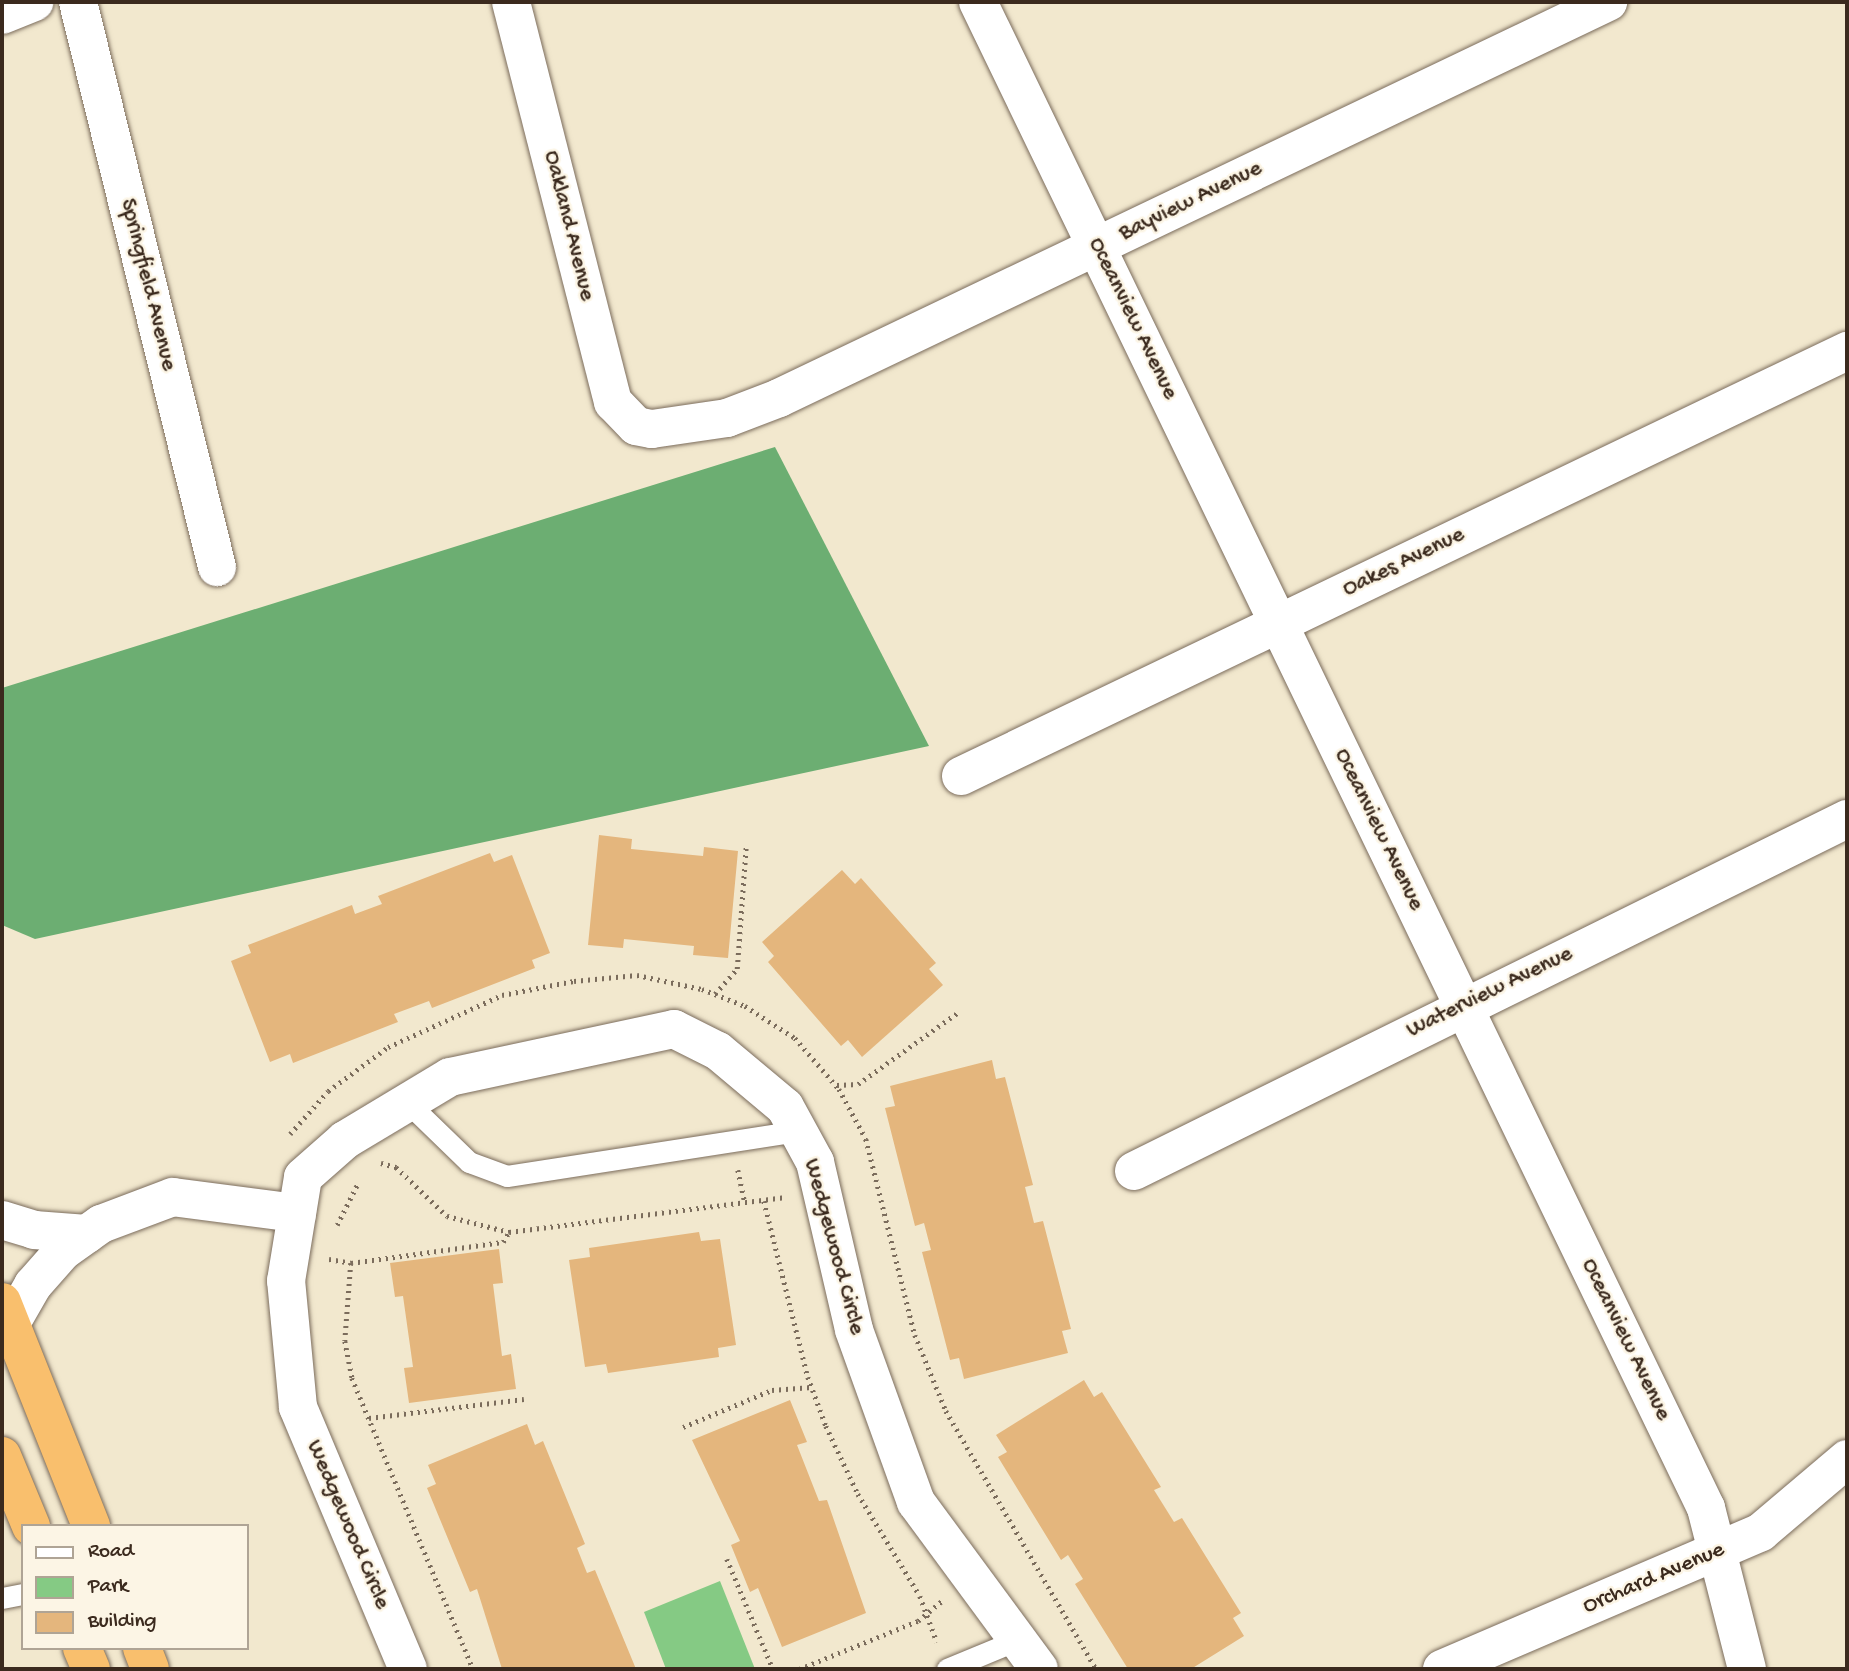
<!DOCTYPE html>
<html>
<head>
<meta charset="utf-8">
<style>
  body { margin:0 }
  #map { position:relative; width:1849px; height:1671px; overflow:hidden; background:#f2e8ce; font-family:"Gochi Hand",sans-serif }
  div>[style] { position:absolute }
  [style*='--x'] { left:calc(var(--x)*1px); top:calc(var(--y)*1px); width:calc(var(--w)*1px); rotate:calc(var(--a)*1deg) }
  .green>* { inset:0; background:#85ca84 }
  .forest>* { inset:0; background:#6cae72 }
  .building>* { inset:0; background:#e4b67d }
  .path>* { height:4.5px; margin-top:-2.25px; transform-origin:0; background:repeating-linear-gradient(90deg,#7b6c5c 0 2px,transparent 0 7px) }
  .roads { filter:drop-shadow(0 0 2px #7b6c5c) drop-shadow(0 0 2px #7b6c5c) }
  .service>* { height:21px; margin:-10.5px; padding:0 10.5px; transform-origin:10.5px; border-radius:10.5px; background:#fff }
  .minor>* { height:38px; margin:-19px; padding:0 19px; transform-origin:19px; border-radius:19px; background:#fff }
  .trunk>* { height:38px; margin:-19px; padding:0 19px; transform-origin:19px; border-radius:19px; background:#f9bf6d }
  span { translate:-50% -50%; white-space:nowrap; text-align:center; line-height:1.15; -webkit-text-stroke:5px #fcf5e5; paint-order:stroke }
  .street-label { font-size:23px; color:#3b2a1e }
  .frame { position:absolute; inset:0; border:4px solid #3b2a1e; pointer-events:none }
  .legend { position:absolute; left:21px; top:1524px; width:228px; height:126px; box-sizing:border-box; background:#fcf5e5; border:2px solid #afa495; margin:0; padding:9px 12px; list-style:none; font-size:21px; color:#3b2a1e }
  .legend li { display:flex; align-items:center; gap:14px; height:35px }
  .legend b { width:35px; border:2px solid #afa495 }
</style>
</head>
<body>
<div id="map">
  <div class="green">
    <div style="clip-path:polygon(720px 1581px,755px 1669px,666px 1669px,644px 1612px)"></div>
  </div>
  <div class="forest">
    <div style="clip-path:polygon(775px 447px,929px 746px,35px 939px,2px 925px,2px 688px)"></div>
  </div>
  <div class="building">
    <div style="clip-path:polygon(599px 835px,632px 839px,631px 849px,703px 856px,704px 847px,738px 851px,728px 958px,693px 955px,694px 946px,624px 939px,623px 948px,588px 945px)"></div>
    <div style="clip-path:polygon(490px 853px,494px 862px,512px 855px,550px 953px,532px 960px,535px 968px,432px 1008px,429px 1001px,394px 1014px,398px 1022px,293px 1063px,290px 1054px,270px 1062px,231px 961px,251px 953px,248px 945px,352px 905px,355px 914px,382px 904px,378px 896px)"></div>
    <div style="clip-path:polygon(842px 870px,855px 884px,861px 878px,936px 963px,929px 969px,943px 985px,862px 1057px,848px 1040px,841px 1046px,768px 962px,774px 956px,762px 942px)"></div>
    <div style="clip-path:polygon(992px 1060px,996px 1079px,1005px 1077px,1033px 1185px,1025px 1187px,1034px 1223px,1043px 1221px,1071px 1329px,1062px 1331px,1068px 1353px,964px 1379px,959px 1358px,950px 1360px,922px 1252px,931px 1250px,924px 1223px,915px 1226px,885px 1108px,895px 1106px,890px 1086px)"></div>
    <div style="clip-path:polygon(699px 1232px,701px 1241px,720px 1239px,736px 1345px,718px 1348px,719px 1357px,608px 1373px,606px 1364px,585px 1367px,569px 1260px,590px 1257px,589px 1248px)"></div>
    <div style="clip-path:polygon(499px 1249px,503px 1283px,493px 1284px,502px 1356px,511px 1354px,516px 1389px,409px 1403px,404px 1368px,413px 1367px,403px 1296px,395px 1297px,390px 1263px)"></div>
    <div style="clip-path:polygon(1084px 1380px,1094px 1397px,1102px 1392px,1161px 1487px,1154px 1490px,1174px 1522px,1182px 1518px,1241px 1613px,1233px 1618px,1244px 1636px,1191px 1669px,1128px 1669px,1075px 1584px,1083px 1579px,1068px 1555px,1061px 1560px,998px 1457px,1007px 1452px,996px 1435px)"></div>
    <div style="clip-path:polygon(790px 1400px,807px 1442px,797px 1445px,819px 1501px,827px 1500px,866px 1613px,782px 1647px,758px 1588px,750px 1592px,731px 1545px,740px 1541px,692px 1440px)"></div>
    <div style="clip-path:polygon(527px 1424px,535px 1445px,543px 1441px,585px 1544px,577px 1548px,587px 1573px,595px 1570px,636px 1669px,502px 1669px,477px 1589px,470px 1592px,427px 1488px,436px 1484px,428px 1465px)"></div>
  </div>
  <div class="path">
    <div style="--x:715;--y:994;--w:33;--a:-49"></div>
    <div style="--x:737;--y:969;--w:123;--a:-85.8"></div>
    <div style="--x:837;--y:1085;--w:21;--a:-3"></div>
    <div style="--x:858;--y:1084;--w:125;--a:-35.6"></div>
    <div style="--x:290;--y:1134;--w:57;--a:-48.5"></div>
    <div style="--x:328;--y:1091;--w:74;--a:-36.3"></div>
    <div style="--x:388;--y:1047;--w:125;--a:-24.5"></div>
    <div style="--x:502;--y:995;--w:73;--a:-11"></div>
    <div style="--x:574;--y:981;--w:63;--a:-5.4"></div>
    <div style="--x:637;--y:975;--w:66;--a:12.2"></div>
    <div style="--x:702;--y:989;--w:46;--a:21.6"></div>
    <div style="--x:745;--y:1006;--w:59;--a:32.6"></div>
    <div style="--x:795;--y:1038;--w:67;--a:49.2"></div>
    <div style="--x:839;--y:1089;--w:57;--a:61.6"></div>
    <div style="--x:866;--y:1139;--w:202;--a:76"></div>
    <div style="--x:915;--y:1335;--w:82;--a:67.8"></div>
    <div style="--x:946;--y:1411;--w:298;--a:59.8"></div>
    <div style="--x:381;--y:1163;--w:16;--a:15"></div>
    <div style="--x:396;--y:1167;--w:71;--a:43.9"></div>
    <div style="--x:447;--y:1216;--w:64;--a:14.5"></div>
    <div style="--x:738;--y:1170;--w:35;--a:78"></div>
    <div style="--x:764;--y:1201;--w:181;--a:76"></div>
    <div style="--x:808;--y:1377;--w:52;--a:69.8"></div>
    <div style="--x:826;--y:1426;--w:75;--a:64.8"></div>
    <div style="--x:858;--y:1494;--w:119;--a:58.7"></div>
    <div style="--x:920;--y:1596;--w:49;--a:69.7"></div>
    <div style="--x:337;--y:1225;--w:47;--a:-63.4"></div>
    <div style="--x:329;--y:1259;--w:22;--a:10"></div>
    <div style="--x:351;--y:1263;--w:153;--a:-7.9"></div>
    <div style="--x:503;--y:1242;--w:12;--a:-59"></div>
    <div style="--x:509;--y:1232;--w:279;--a:-7.2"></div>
    <div style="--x:351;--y:1263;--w:78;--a:94.4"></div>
    <div style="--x:345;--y:1341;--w:38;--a:79"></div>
    <div style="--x:352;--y:1378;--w:315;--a:67.4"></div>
    <div style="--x:369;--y:1418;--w:156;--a:-7"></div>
    <div style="--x:683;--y:1427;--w:96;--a:-22.6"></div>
    <div style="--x:772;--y:1390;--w:40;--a:-4.3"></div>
    <div style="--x:727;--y:1559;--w:119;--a:67.3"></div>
    <div style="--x:799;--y:1669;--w:128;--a:-22"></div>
    <div style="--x:918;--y:1621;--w:31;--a:-40"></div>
  </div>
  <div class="roads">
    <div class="service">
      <div style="--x:406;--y:1101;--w:88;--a:44.1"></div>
      <div style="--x:469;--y:1162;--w:40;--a:20.2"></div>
      <div style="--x:507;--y:1176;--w:293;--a:-8.8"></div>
      <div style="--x:2;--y:1598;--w:21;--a:-11"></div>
      <div style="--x:947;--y:1669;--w:76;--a:-22.5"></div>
    </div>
    <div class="minor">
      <div style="--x:78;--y:2;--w:582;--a:76.18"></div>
      <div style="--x:511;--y:2;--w:413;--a:75.7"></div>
      <div style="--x:613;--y:402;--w:33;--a:46"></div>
      <div style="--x:636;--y:426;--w:16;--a:11"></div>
      <div style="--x:652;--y:429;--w:76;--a:-8.3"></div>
      <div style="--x:727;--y:418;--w:56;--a:-21"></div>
      <div style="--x:779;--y:398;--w:919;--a:-25.53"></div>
      <div style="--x:978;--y:2;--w:1673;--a:64.2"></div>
      <div style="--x:1706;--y:1508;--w:166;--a:75.7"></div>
      <div style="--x:2;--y:15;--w:35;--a:-22"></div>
      <div style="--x:961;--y:776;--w:983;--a:-25.63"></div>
      <div style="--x:1134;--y:1171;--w:795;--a:-26.28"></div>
      <div style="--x:2;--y:1220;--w:34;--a:17"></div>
      <div style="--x:34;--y:1230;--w:53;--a:4.3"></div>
      <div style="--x:10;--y:1325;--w:46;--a:-60.1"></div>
      <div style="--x:33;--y:1285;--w:45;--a:-48.6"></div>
      <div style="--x:63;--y:1251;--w:47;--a:-35.4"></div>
      <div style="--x:101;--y:1224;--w:77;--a:-20.6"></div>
      <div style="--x:173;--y:1197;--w:125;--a:7.4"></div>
      <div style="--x:408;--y:1669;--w:284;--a:-112.8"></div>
      <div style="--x:298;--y:1407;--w:127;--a:-95.4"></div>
      <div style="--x:286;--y:1281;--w:105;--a:-80.7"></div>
      <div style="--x:303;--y:1177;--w:56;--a:-41.4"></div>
      <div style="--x:345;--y:1140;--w:122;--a:-31"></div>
      <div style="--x:450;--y:1077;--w:229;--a:-12.1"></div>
      <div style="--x:674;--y:1029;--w:49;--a:26.6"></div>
      <div style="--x:718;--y:1051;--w:87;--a:39.9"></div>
      <div style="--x:785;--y:1107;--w:63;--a:61.4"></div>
      <div style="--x:815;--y:1162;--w:172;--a:76.9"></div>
      <div style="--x:854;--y:1330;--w:183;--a:70.2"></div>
      <div style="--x:916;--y:1502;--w:207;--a:53.6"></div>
      <div style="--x:1442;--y:1669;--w:347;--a:-23.2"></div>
      <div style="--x:1761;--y:1532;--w:113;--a:-40.3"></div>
    </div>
    <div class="trunk">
      <div style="--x:2;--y:1302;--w:241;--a:68.3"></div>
      <div style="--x:2;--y:1456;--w:76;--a:67.5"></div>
      <div style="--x:82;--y:1648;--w:23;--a:67"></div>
      <div style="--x:142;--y:1648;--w:22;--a:69"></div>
    </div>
  </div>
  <div class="street-label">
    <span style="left:1191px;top:202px;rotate:-26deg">Bayview Avenue</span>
    <span style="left:568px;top:226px;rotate:76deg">Oakland Avenue</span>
    <span style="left:147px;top:285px;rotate:76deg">Springfield Avenue</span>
    <span style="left:1132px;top:319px;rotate:64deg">Oceanview Avenue</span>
    <span style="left:1404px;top:563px;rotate:-26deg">Oakes Avenue</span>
    <span style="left:1378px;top:830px;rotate:64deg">Oceanview Avenue</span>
    <span style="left:1490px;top:993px;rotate:-26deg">Waterview Avenue</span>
    <span style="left:833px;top:1247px;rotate:75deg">Wedgewood Circle</span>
    <span style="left:1625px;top:1340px;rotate:64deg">Oceanview Avenue</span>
    <span style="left:347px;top:1525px;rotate:67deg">Wedgewood Circle</span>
    <span style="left:1654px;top:1579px;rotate:-23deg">Orchard Avenue</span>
  </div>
  <div class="frame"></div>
  <ul class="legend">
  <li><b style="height:9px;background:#fff"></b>Road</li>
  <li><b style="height:19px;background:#85ca84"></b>Park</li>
  <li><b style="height:19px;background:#e4b67d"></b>Building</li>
  </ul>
</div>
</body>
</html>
